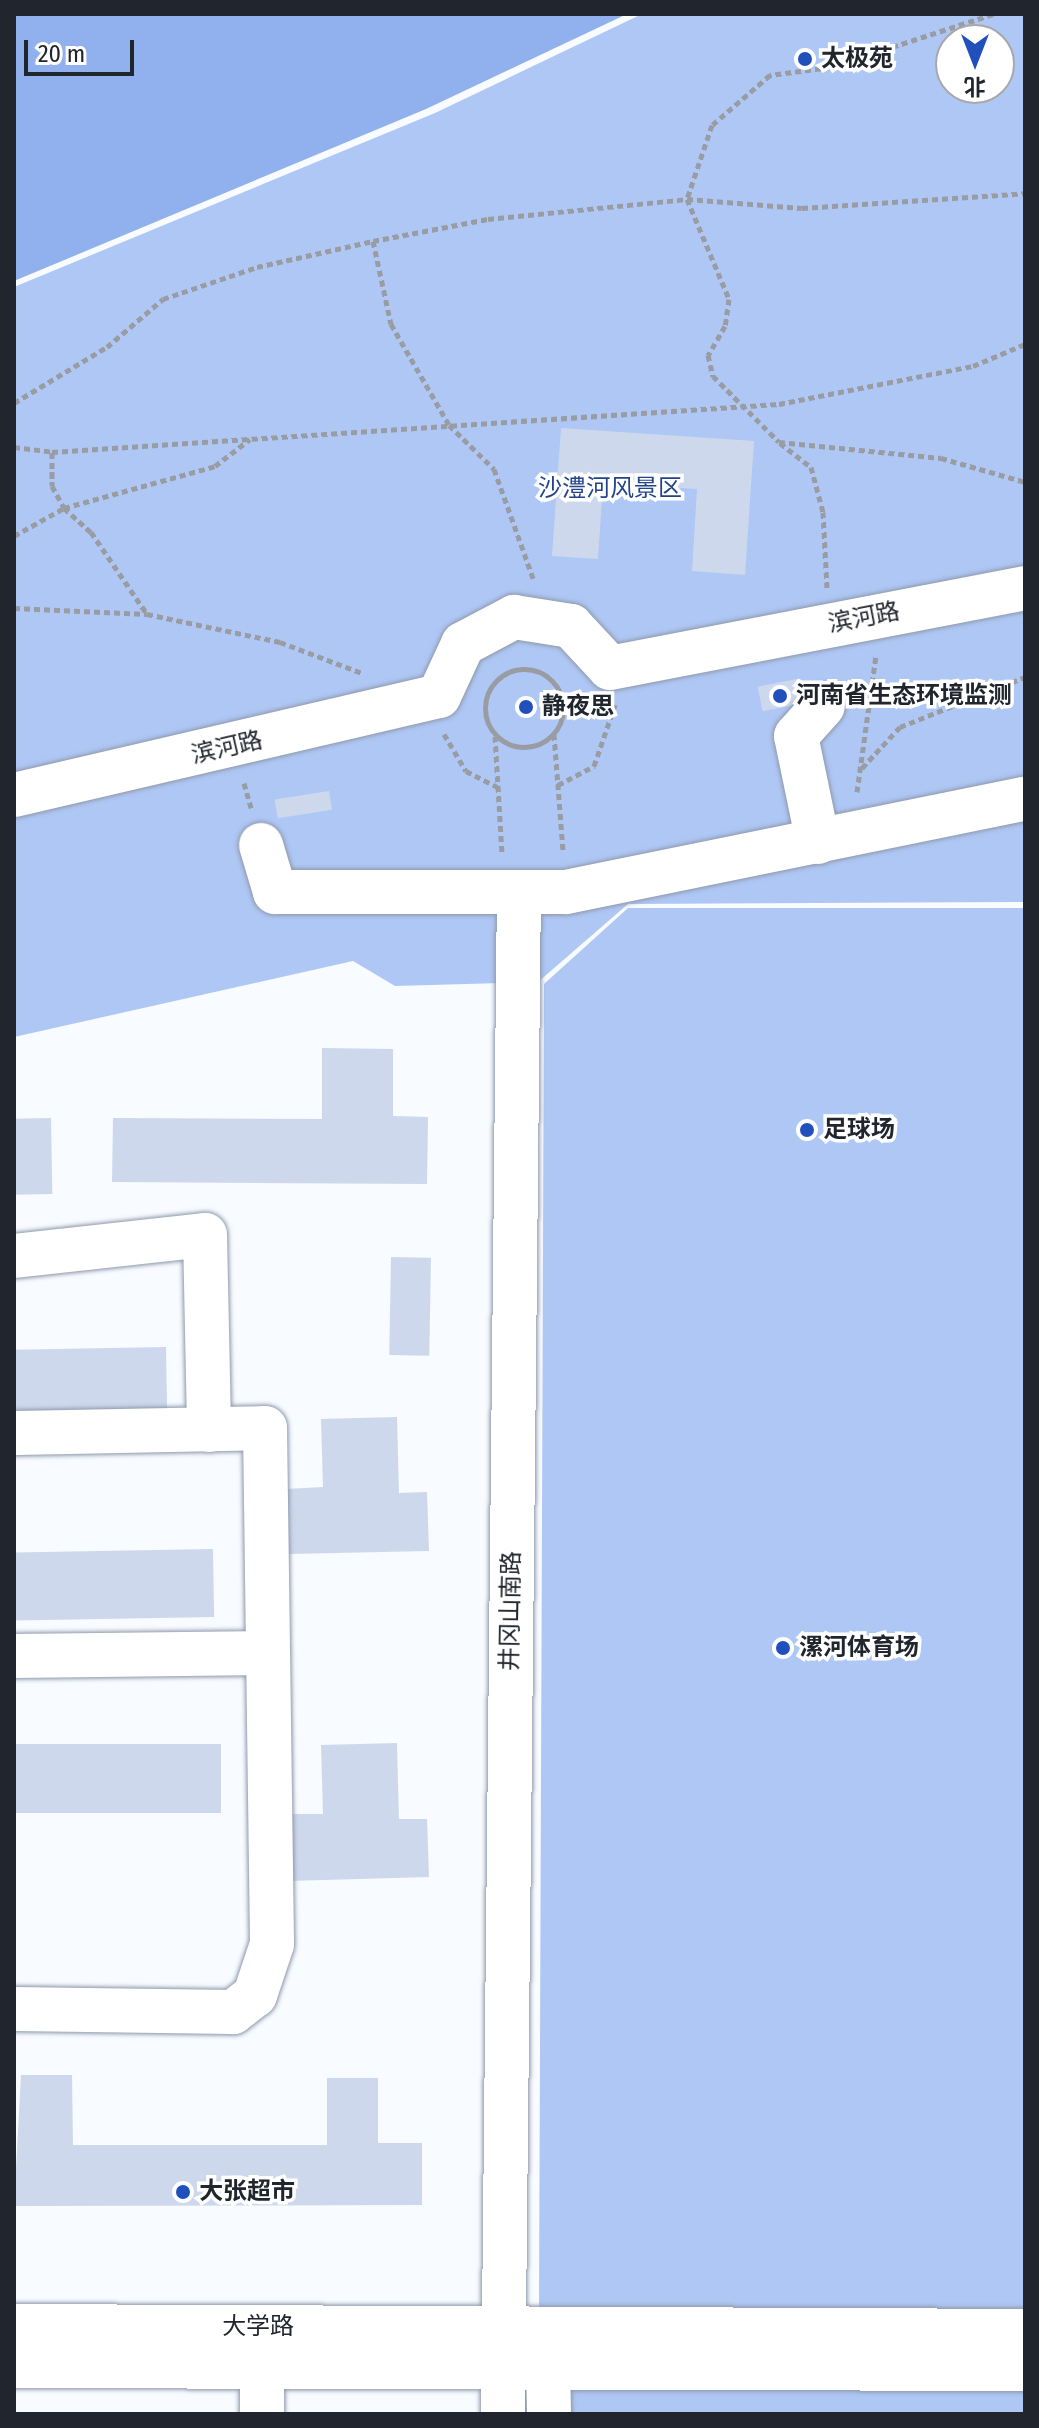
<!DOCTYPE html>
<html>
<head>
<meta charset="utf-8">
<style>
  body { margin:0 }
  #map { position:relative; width:1039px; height:2428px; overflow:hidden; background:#f8fbff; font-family:"Fira Sans Condensed","Noto Sans SC",sans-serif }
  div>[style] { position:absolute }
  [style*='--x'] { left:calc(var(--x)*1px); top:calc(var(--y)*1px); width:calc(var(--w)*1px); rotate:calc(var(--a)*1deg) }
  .green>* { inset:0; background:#afc7f5 }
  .water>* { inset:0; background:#91b0ee }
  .building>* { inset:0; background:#cdd8ed; transform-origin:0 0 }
  .path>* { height:5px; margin-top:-2.5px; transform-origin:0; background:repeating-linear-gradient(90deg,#999ca2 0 6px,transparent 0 10px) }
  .path>.ring { margin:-2.5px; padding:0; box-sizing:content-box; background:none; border:5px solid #999ca2; border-radius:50% }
  .roads { filter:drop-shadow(0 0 2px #8f99ac) drop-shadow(0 0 2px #8f99ac) }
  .minor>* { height:44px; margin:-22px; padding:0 22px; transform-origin:22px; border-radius:22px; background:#fff }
  .dots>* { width:22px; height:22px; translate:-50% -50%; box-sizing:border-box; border:4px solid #fff; border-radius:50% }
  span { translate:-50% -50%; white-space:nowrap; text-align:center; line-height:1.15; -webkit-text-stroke:7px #fff; paint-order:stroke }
  .poi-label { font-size:24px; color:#21252d; font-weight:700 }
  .left { translate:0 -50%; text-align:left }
  .park-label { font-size:24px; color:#23438b }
  .street-label { font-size:24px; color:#21252d }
  .frame { position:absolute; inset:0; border:16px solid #21252d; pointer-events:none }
  .north { position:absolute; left:935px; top:24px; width:80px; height:80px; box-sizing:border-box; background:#fff; border:2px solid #a6a8ab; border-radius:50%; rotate:180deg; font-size:22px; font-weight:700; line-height:32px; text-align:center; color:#21252d }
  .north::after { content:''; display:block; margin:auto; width:28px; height:36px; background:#214fbc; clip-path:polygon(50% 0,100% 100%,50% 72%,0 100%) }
  .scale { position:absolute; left:24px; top:40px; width:110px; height:36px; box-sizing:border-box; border:4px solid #21252d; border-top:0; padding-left:10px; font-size:24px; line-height:28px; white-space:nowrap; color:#21252d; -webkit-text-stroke:6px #fff; paint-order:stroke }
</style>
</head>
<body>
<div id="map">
  <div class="green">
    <div style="clip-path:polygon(evenodd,642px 14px,1025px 14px,1025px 902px,628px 904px,538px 982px,395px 986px,353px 961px,14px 1037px,14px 287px,435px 113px,642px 14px,951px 40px,999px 40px,999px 88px,951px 88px,951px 40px)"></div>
    <div style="clip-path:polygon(628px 908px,1025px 908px,1025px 2414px,571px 2414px,570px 2312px,539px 2312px,544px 984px)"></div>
  </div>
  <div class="water">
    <div style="clip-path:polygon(14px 14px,627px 14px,426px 109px,14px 281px)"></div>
  </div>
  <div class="building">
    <div style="clip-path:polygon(561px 428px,754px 441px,745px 575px,692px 571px,697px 489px,603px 483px,598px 559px,552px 556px)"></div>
    <div style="left:797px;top:679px;width:25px;height:40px;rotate:79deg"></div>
    <div style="left:329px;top:791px;width:19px;height:55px;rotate:81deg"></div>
    <div style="clip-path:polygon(322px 1048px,393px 1049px,393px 1116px,428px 1117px,427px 1184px,112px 1182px,113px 1118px,322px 1119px)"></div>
    <div style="left:51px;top:1118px;width:76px;height:37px;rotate:89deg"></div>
    <div style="left:391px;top:1257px;width:40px;height:98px;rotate:1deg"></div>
    <div style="left:166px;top:1347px;width:61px;height:152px;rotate:89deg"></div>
    <div style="clip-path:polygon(397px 1417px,399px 1493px,427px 1492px,429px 1551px,288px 1554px,286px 1489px,323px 1487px,321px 1419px)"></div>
    <div style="left:213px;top:1549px;width:68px;height:199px;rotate:89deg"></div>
    <div style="clip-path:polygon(397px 1743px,399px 1819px,427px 1819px,429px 1877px,288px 1881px,286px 1814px,323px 1814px,321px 1745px)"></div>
    <div style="left:221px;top:1744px;width:69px;height:207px;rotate:90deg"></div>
    <div style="clip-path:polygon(21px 2075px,72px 2075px,73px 2145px,327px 2145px,327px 2078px,378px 2078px,378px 2143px,422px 2143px,422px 2205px,14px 2206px)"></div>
  </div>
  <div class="path">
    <div style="--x:993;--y:14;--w:170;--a:161.9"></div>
    <div style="--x:831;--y:67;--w:62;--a:172.5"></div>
    <div style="--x:770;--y:75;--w:77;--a:139.2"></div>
    <div style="--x:712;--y:125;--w:78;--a:108.7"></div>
    <div style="--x:687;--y:199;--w:108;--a:67.2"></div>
    <div style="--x:729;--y:299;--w:27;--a:98"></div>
    <div style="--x:725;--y:326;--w:34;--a:120"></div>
    <div style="--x:708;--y:355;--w:22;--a:77"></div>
    <div style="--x:713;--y:376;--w:93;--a:45"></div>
    <div style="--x:779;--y:442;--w:163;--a:5.6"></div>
    <div style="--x:941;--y:458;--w:87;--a:15.9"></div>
    <div style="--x:373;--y:241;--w:85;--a:77.8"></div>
    <div style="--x:391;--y:324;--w:116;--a:60.1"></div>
    <div style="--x:449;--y:425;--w:63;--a:44.4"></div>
    <div style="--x:494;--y:469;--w:119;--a:70.3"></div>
    <div style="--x:14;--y:403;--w:109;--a:-31.1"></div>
    <div style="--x:107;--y:347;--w:74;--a:-40.6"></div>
    <div style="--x:163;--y:299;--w:99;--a:-18.8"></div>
    <div style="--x:257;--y:267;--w:119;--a:-12.6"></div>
    <div style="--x:373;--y:241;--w:117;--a:-10.8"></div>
    <div style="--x:488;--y:219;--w:200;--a:-5.7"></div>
    <div style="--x:687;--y:199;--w:115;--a:4.5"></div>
    <div style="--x:802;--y:208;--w:224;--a:-3.8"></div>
    <div style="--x:780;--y:443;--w:39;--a:38"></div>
    <div style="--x:811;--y:467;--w:47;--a:75.1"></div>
    <div style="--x:823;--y:512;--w:76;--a:87"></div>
    <div style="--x:14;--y:447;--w:38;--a:7"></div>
    <div style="--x:52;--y:452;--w:729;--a:-3.78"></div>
    <div style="--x:779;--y:404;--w:198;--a:-11.1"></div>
    <div style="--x:973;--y:366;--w:56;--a:-22.9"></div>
    <div style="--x:52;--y:452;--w:34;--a:90"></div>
    <div style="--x:52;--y:486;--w:25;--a:61"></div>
    <div style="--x:64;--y:508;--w:36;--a:42"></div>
    <div style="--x:91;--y:532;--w:99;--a:55.7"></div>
    <div style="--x:14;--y:536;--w:57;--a:-29.2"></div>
    <div style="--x:64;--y:508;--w:157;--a:-15.5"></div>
    <div style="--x:215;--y:466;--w:44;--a:-37.6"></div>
    <div style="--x:14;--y:608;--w:133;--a:2.6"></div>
    <div style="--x:147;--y:614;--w:136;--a:11.9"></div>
    <div style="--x:280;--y:642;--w:88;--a:20.7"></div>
    <div class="ring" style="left:485px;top:669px;width:73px;height:73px"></div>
    <div style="--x:444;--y:734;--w:43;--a:59.3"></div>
    <div style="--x:466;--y:771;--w:35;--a:27"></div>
    <div style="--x:554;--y:734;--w:117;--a:85.6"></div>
    <div style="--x:495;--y:736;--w:118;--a:86.6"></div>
    <div style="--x:862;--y:768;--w:56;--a:-47.2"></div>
    <div style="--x:900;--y:727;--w:135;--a:-21.8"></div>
    <div style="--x:244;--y:783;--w:26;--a:74"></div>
    <div style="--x:558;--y:785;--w:41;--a:-27.8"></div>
    <div style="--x:594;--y:766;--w:65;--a:-71"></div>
    <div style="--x:857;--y:792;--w:138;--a:-82.1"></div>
  </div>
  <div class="roads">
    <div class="minor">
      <div style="--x:14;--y:795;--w:436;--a:-13.1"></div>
      <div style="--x:439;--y:696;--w:57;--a:-65.2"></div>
      <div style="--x:463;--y:644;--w:58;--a:-27.9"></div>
      <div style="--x:514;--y:617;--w:58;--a:9"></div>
      <div style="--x:571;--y:626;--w:57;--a:47.1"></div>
      <div style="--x:610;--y:668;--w:423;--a:-10.9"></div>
      <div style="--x:818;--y:842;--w:108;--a:-101.7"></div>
      <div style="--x:796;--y:736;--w:40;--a:-48"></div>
      <div style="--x:261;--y:845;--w:49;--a:73.4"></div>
      <div style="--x:275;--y:892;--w:291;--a:0"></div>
      <div style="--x:566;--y:892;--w:468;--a:-11.5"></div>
      <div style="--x:14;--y:1256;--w:192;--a:-6.3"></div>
      <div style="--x:205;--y:1235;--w:195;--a:88.8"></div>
      <div style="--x:14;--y:1433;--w:251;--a:-1.1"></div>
      <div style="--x:265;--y:1428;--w:516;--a:89.22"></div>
      <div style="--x:272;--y:1944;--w:54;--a:108.4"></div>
      <div style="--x:255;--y:1995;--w:28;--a:142"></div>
      <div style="--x:233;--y:2012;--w:219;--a:-179.2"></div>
      <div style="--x:14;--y:1656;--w:254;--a:-0.7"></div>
      <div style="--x:14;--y:2326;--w:1011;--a:0.28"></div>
      <div style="--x:526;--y:2347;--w:29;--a:41"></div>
      <div style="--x:548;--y:2366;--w:48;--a:88.8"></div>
      <div style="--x:14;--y:2366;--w:1011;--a:0.17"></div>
      <div style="--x:262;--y:2414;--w:48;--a:-90"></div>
      <div style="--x:503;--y:2414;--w:1520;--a:-89.4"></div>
    </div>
  </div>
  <div class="dots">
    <div style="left:805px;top:59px;background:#214fbc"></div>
    <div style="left:780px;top:696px;background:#214fbc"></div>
    <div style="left:526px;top:707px;background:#214fbc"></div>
    <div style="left:807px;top:1130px;background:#214fbc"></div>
    <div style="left:783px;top:1648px;background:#214fbc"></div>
    <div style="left:183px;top:2192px;background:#214fbc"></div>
  </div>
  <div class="poi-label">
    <span class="left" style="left:821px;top:59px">太极苑</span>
    <span class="left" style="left:796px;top:696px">河南省生态环境监测</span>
    <span class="left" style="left:542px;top:707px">静夜思</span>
    <span class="left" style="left:823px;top:1130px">足球场</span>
    <span class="left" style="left:799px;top:1648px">漯河体育场</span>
    <span class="left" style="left:199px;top:2192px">大张超市</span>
  </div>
  <div class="park-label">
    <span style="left:610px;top:489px">沙澧河风景区</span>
  </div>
  <div class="street-label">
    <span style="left:864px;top:618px;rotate:-11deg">滨河路</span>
    <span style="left:227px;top:748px;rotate:-13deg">滨河路</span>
    <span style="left:511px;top:1611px;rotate:-89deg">井冈山南路</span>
    <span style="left:258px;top:2327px">大学路</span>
  </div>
  <div class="frame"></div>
  <div class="north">北</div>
  <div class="scale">20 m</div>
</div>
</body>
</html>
